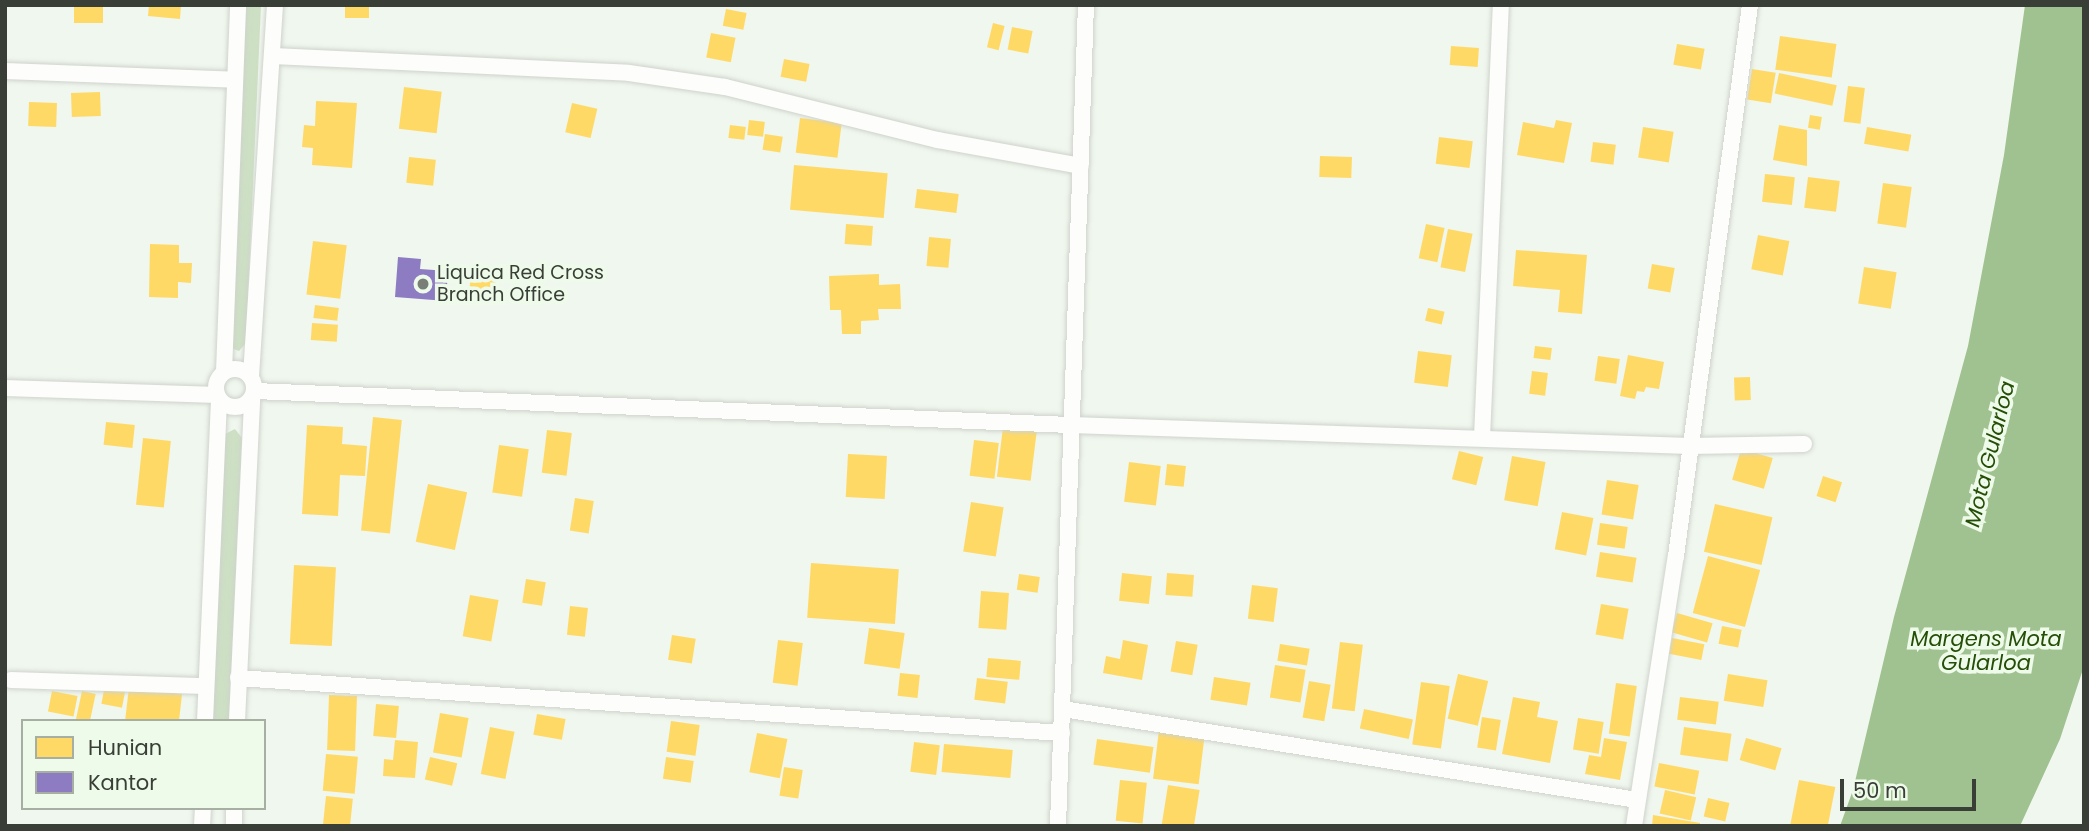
<!DOCTYPE html>
<html>
<head>
<meta charset="utf-8">
<style>
  body { margin:0 }
  #map { position:relative; width:2089px; height:831px; overflow:hidden; background:#f0f7ee; font-family:Poppins,sans-serif }
  div>[style] { position:absolute }
  [style*='--x'] { left:calc(var(--x)*1px); top:calc(var(--y)*1px); width:calc(var(--w)*1px); rotate:calc(var(--a)*1deg) }
  .green>* { inset:0; background:#cde0c4 }
  .water>* { inset:0; background:#a0c190 }
  .homes>* { inset:0; background:#ffd966; transform-origin:0 0 }
  .offices>* { inset:0; background:#8e7cc3 }
  .roads { filter:drop-shadow(0 0 2px #ced3cc) drop-shadow(0 0 2px #ced3cc) }
  .street>* { height:16px; margin:-8px; padding:0 8px; transform-origin:8px; border-radius:8px; background:#fdfefc }
  .street>.ring { margin:-8px; padding:0; box-sizing:content-box; background:none; border:16px solid #fdfefc; border-radius:50% }
  .dots>* { width:19px; height:19px; translate:-50% -50%; box-sizing:border-box; border:4px solid #effbea; border-radius:50% }
  span { translate:-50% -50%; white-space:nowrap; text-align:center; line-height:1.15; -webkit-text-stroke:7px #effbea; paint-order:stroke }
  .poi-label { font-size:19px; color:#393e37 }
  .left { translate:0 -50%; text-align:left }
  .water-label { font-size:21px; color:#254e06; font-style:italic }
  .frame { position:absolute; inset:0; border:7px solid #393e37; pointer-events:none }
  .legend { position:absolute; left:21px; top:719px; width:245px; height:91px; box-sizing:border-box; background:#effbea; border:2px solid #a6afa2; margin:0; padding:9px 12px; list-style:none; font-size:21px; color:#393e37 }
  .legend li { display:flex; align-items:center; gap:14px; height:35px }
  .legend b { width:35px; border:2px solid #a6afa2 }
  .scale { position:absolute; left:1840px; top:779px; width:136px; height:32px; box-sizing:border-box; border:4px solid #393e37; border-top:0; padding-left:9px; font-size:21px; line-height:24px; white-space:nowrap; color:#393e37; -webkit-text-stroke:5px #effbea; paint-order:stroke }
</style>
</head>
<body>
<div id="map">
  <div class="green">
    <div style="clip-path:polygon(239px 5px,261px 5px,246px 343px,239px 351px,231px 348px)"></div>
    <div style="clip-path:polygon(235px 429px,242px 438px,229px 721px,212px 721px,225px 434px)"></div>
  </div>
  <div class="water">
    <div style="clip-path:polygon(2025px 5px,2084px 5px,2084px 666px,2060px 739px,2020px 826px,1840px 826px,1853px 790px,1894px 617px,1968px 346px,2004px 155px)"></div>
  </div>
  <div class="homes">
    <div style="left:74px;top:5px;width:29px;height:18px"></div>
    <div style="clip-path:polygon(149px 5px,181px 5px,180px 19px,148px 16px)"></div>
    <div style="left:345px;top:5px;width:24px;height:13px"></div>
    <div style="left:726px;top:9px;width:21px;height:17px;rotate:11deg"></div>
    <div style="left:993px;top:23px;width:12px;height:25px;rotate:14deg"></div>
    <div style="left:1012px;top:27px;width:21px;height:23px;rotate:11deg"></div>
    <div style="left:711px;top:33px;width:25px;height:25px;rotate:11deg"></div>
    <div style="left:1780px;top:36px;width:57px;height:34px;rotate:8deg"></div>
    <div style="left:1677px;top:44px;width:28px;height:21px;rotate:10deg"></div>
    <div style="left:1451px;top:46px;width:28px;height:19px;rotate:4deg"></div>
    <div style="left:784px;top:59px;width:26px;height:18px;rotate:11deg"></div>
    <div style="left:1752px;top:69px;width:24px;height:31px;rotate:9deg"></div>
    <div style="left:1779px;top:73px;width:59px;height:21px;rotate:12deg"></div>
    <div style="left:1848px;top:86px;width:17px;height:36px;rotate:7deg"></div>
    <div style="left:404px;top:87px;width:38px;height:42px;rotate:7deg"></div>
    <div style="left:100px;top:92px;width:24px;height:29px;rotate:88deg"></div>
    <div style="clip-path:polygon(316px 101px,357px 103px,352px 168px,312px 165px,313px 148px,302px 147px,304px 125px,315px 126px)"></div>
    <div style="left:29px;top:102px;width:28px;height:24px;rotate:2deg"></div>
    <div style="left:572px;top:103px;width:26px;height:30px;rotate:13deg"></div>
    <div style="left:1810px;top:115px;width:12px;height:13px;rotate:9deg"></div>
    <div style="left:800px;top:118px;width:42px;height:35px;rotate:7deg"></div>
    <div style="left:749px;top:120px;width:16px;height:15px;rotate:7deg"></div>
    <div style="clip-path:polygon(1556px 120px,1572px 123px,1564px 163px,1517px 155px,1523px 122px,1554px 128px)"></div>
    <div style="left:730px;top:125px;width:16px;height:13px;rotate:7deg"></div>
    <div style="clip-path:polygon(1779px 125px,1807px 130px,1807px 166px,1773px 160px)"></div>
    <div style="left:1643px;top:127px;width:31px;height:31px;rotate:9deg"></div>
    <div style="left:1867px;top:127px;width:45px;height:17px;rotate:10deg"></div>
    <div style="left:765px;top:134px;width:18px;height:16px;rotate:9deg"></div>
    <div style="left:1439px;top:137px;width:34px;height:27px;rotate:7deg"></div>
    <div style="left:1593px;top:142px;width:23px;height:20px;rotate:7deg"></div>
    <div style="left:1320px;top:156px;width:32px;height:21px;rotate:2deg"></div>
    <div style="left:409px;top:157px;width:27px;height:26px;rotate:6deg"></div>
    <div style="left:794px;top:165px;width:94px;height:45px;rotate:5deg"></div>
    <div style="left:1765px;top:174px;width:30px;height:28px;rotate:6deg"></div>
    <div style="left:1808px;top:177px;width:32px;height:31px;rotate:7deg"></div>
    <div style="left:1883px;top:183px;width:29px;height:41px;rotate:8deg"></div>
    <div style="left:917px;top:189px;width:42px;height:19px;rotate:7deg"></div>
    <div style="left:846px;top:224px;width:27px;height:20px;rotate:4deg"></div>
    <div style="left:1426px;top:224px;width:19px;height:35px;rotate:12deg"></div>
    <div style="left:1448px;top:229px;width:25px;height:39px;rotate:11deg"></div>
    <div style="left:1758px;top:235px;width:32px;height:35px;rotate:11deg"></div>
    <div style="left:929px;top:237px;width:22px;height:29px;rotate:5deg"></div>
    <div style="left:313px;top:241px;width:34px;height:54px;rotate:7deg"></div>
    <div style="clip-path:polygon(150px 244px,179px 245px,179px 263px,192px 263px,191px 283px,178px 282px,178px 298px,149px 297px)"></div>
    <div style="clip-path:polygon(1516px 250px,1587px 255px,1582px 314px,1558px 312px,1560px 290px,1513px 286px)"></div>
    <div style="left:1652px;top:264px;width:23px;height:25px;rotate:10deg"></div>
    <div style="left:1864px;top:267px;width:33px;height:37px;rotate:9deg"></div>
    <div style="left:471px;top:269px;width:26px;height:32px;rotate:4deg"></div>
    <div style="clip-path:polygon(879px 274px,879px 285px,900px 284px,901px 309px,878px 309px,879px 320px,861px 321px,861px 334px,842px 334px,841px 310px,830px 310px,829px 276px)"></div>
    <div style="left:315px;top:305px;width:24px;height:13px;rotate:7deg"></div>
    <div style="left:1428px;top:308px;width:17px;height:13px;rotate:13deg"></div>
    <div style="left:312px;top:323px;width:26px;height:17px;rotate:4deg"></div>
    <div style="left:1535px;top:346px;width:17px;height:12px;rotate:7deg"></div>
    <div style="left:1418px;top:351px;width:34px;height:32px;rotate:7deg"></div>
    <div style="clip-path:polygon(1628px 355px,1664px 362px,1659px 389px,1646px 387px,1644px 392px,1637px 391px,1635px 399px,1620px 396px)"></div>
    <div style="left:1598px;top:356px;width:22px;height:25px;rotate:8deg"></div>
    <div style="left:1532px;top:371px;width:16px;height:23px;rotate:7deg"></div>
    <div style="left:1750px;top:377px;width:23px;height:16px;rotate:88deg"></div>
    <div style="left:373px;top:417px;width:29px;height:114px;rotate:6deg"></div>
    <div style="left:106px;top:422px;width:29px;height:23px;rotate:6deg"></div>
    <div style="clip-path:polygon(307px 425px,343px 427px,342px 444px,367px 446px,365px 476px,340px 475px,338px 516px,302px 514px)"></div>
    <div style="left:1003px;top:427px;width:34px;height:50px;rotate:7deg"></div>
    <div style="left:547px;top:430px;width:25px;height:43px;rotate:7deg"></div>
    <div style="left:143px;top:438px;width:28px;height:67px;rotate:6deg"></div>
    <div style="left:974px;top:440px;width:25px;height:36px;rotate:7deg"></div>
    <div style="left:499px;top:445px;width:30px;height:48px;rotate:8deg"></div>
    <div style="left:1741px;top:449px;width:33px;height:32px;rotate:16deg"></div>
    <div style="left:1459px;top:451px;width:25px;height:29px;rotate:14deg"></div>
    <div style="left:848px;top:454px;width:39px;height:43px;rotate:3deg"></div>
    <div style="left:1512px;top:456px;width:34px;height:45px;rotate:10deg"></div>
    <div style="left:1129px;top:462px;width:32px;height:40px;rotate:7deg"></div>
    <div style="left:1167px;top:464px;width:19px;height:21px;rotate:6deg"></div>
    <div style="left:1823px;top:476px;width:20px;height:21px;rotate:18deg"></div>
    <div style="left:1607px;top:480px;width:32px;height:35px;rotate:9deg"></div>
    <div style="left:428px;top:484px;width:40px;height:59px;rotate:12deg"></div>
    <div style="left:575px;top:498px;width:19px;height:33px;rotate:9deg"></div>
    <div style="left:971px;top:502px;width:33px;height:50px;rotate:9deg"></div>
    <div style="left:1715px;top:504px;width:59px;height:49px;rotate:13deg"></div>
    <div style="left:1562px;top:512px;width:32px;height:38px;rotate:11deg"></div>
    <div style="left:1600px;top:523px;width:28px;height:22px;rotate:8deg"></div>
    <div style="left:1600px;top:552px;width:37px;height:25px;rotate:9deg"></div>
    <div style="left:1708px;top:556px;width:54px;height:59px;rotate:15deg"></div>
    <div style="left:811px;top:563px;width:88px;height:55px;rotate:4deg"></div>
    <div style="left:294px;top:565px;width:42px;height:79px;rotate:3deg"></div>
    <div style="left:1122px;top:573px;width:30px;height:28px;rotate:6deg"></div>
    <div style="left:1167px;top:573px;width:27px;height:22px;rotate:4deg"></div>
    <div style="left:1019px;top:574px;width:21px;height:16px;rotate:8deg"></div>
    <div style="left:526px;top:579px;width:20px;height:24px;rotate:9deg"></div>
    <div style="left:1252px;top:585px;width:26px;height:34px;rotate:7deg"></div>
    <div style="left:981px;top:591px;width:28px;height:37px;rotate:4deg"></div>
    <div style="left:470px;top:595px;width:29px;height:42px;rotate:10deg"></div>
    <div style="left:1601px;top:604px;width:28px;height:31px;rotate:10deg"></div>
    <div style="left:570px;top:606px;width:18px;height:29px;rotate:6deg"></div>
    <div style="left:1677px;top:613px;width:37px;height:20px;rotate:16deg"></div>
    <div style="left:1722px;top:626px;width:20px;height:18px;rotate:11deg"></div>
    <div style="left:869px;top:628px;width:36px;height:36px;rotate:8deg"></div>
    <div style="left:672px;top:635px;width:24px;height:25px;rotate:9deg"></div>
    <div style="left:1672px;top:638px;width:33px;height:16px;rotate:11deg"></div>
    <div style="left:778px;top:640px;width:25px;height:43px;rotate:7deg"></div>
    <div style="clip-path:polygon(1123px 640px,1148px 645px,1142px 680px,1103px 673px,1106px 656px,1120px 659px)"></div>
    <div style="left:1176px;top:641px;width:22px;height:31px;rotate:10deg"></div>
    <div style="left:1340px;top:642px;width:23px;height:67px;rotate:7deg"></div>
    <div style="left:1280px;top:644px;width:30px;height:17px;rotate:9deg"></div>
    <div style="left:988px;top:658px;width:33px;height:19px;rotate:5deg"></div>
    <div style="left:1275px;top:665px;width:31px;height:33px;rotate:9deg"></div>
    <div style="left:900px;top:673px;width:20px;height:23px;rotate:6deg"></div>
    <div style="left:1458px;top:674px;width:31px;height:46px;rotate:13deg"></div>
    <div style="left:1728px;top:674px;width:40px;height:27px;rotate:9deg"></div>
    <div style="left:1214px;top:677px;width:37px;height:23px;rotate:9deg"></div>
    <div style="left:977px;top:678px;width:31px;height:22px;rotate:7deg"></div>
    <div style="left:1309px;top:681px;width:22px;height:37px;rotate:10deg"></div>
    <div style="left:1421px;top:682px;width:29px;height:63px;rotate:8deg"></div>
    <div style="left:1616px;top:683px;width:21px;height:51px;rotate:8deg"></div>
    <div style="left:105px;top:685px;width:21px;height:19px;rotate:11deg"></div>
    <div style="clip-path:polygon(129px 687px,182px 694px,179px 721px,125px 721px)"></div>
    <div style="left:52px;top:691px;width:26px;height:21px;rotate:11deg"></div>
    <div style="left:82px;top:691px;width:14px;height:30px;rotate:12deg"></div>
    <div style="left:329px;top:695px;width:28px;height:55px;rotate:2deg"></div>
    <div style="clip-path:polygon(1513px 697px,1540px 702px,1537px 717px,1558px 721px,1550px 763px,1502px 754px)"></div>
    <div style="left:1680px;top:697px;width:39px;height:23px;rotate:7deg"></div>
    <div style="left:376px;top:704px;width:23px;height:32px;rotate:5deg"></div>
    <div style="left:1364px;top:709px;width:50px;height:20px;rotate:12deg"></div>
    <div style="left:440px;top:713px;width:29px;height:40px;rotate:10deg"></div>
    <div style="left:537px;top:714px;width:29px;height:21px;rotate:10deg"></div>
    <div style="left:1482px;top:717px;width:19px;height:31px;rotate:9deg"></div>
    <div style="left:1578px;top:718px;width:26px;height:32px;rotate:9deg"></div>
    <div style="left:671px;top:721px;width:29px;height:31px;rotate:8deg"></div>
    <div style="left:490px;top:727px;width:25px;height:48px;rotate:11deg"></div>
    <div style="left:1684px;top:727px;width:48px;height:28px;rotate:8deg"></div>
    <div style="left:1159px;top:730px;width:46px;height:49px;rotate:7deg"></div>
    <div style="left:757px;top:733px;width:31px;height:40px;rotate:11deg"></div>
    <div style="clip-path:polygon(1604px 738px,1627px 742px,1620px 780px,1585px 774px,1589px 755px,1601px 757px)"></div>
    <div style="left:1746px;top:738px;width:37px;height:23px;rotate:16deg"></div>
    <div style="left:1097px;top:739px;width:57px;height:26px;rotate:8deg"></div>
    <div style="clip-path:polygon(395px 740px,418px 742px,415px 778px,383px 776px,384px 759px,393px 760px)"></div>
    <div style="left:914px;top:742px;width:26px;height:30px;rotate:7deg"></div>
    <div style="left:944px;top:744px;width:69px;height:28px;rotate:5deg"></div>
    <div style="left:326px;top:754px;width:32px;height:37px;rotate:5deg"></div>
    <div style="left:430px;top:757px;width:28px;height:23px;rotate:13deg"></div>
    <div style="left:666px;top:757px;width:28px;height:22px;rotate:8deg"></div>
    <div style="left:1659px;top:763px;width:41px;height:24px;rotate:11deg"></div>
    <div style="left:784px;top:767px;width:19px;height:29px;rotate:9deg"></div>
    <div style="left:1120px;top:780px;width:27px;height:41px;rotate:6deg"></div>
    <div style="left:1799px;top:780px;width:37px;height:45px;rotate:11deg"></div>
    <div style="left:1168px;top:785px;width:32px;height:41px;rotate:9deg"></div>
    <div style="left:1665px;top:790px;width:32px;height:24px;rotate:13deg"></div>
    <div style="left:326px;top:796px;width:27px;height:30px;rotate:6deg"></div>
    <div style="left:1708px;top:798px;width:22px;height:19px;rotate:13deg"></div>
    <div style="clip-path:polygon(1653px 815px,1700px 823px,1700px 826px,1652px 826px)"></div>
  </div>
  <div class="offices">
    <div style="clip-path:polygon(398px 257px,421px 259px,420px 269px,448px 271px,446px 301px,395px 297px)"></div>
  </div>
  <div class="roads">
    <div class="street">
      <div style="--x:273;--y:56;--w:356;--a:2.7"></div>
      <div style="--x:629;--y:73;--w:97;--a:8.3"></div>
      <div style="--x:725;--y:87;--w:219;--a:14"></div>
      <div style="--x:938;--y:140;--w:145;--a:10.3"></div>
      <div style="--x:5;--y:71;--w:230;--a:2.2"></div>
      <div class="ring" style="left:216px;top:369px;width:22px;height:22px"></div>
      <div style="--x:224;--y:372;--w:367;--a:-87.8"></div>
      <div style="--x:251;--y:376;--w:372;--a:-86.3"></div>
      <div style="--x:5;--y:388;--w:212;--a:1.9"></div>
      <div style="--x:255;--y:391;--w:817;--a:2.39"></div>
      <div style="--x:1071;--y:425;--w:619;--a:1.94"></div>
      <div style="--x:1690;--y:446;--w:114;--a:-1"></div>
      <div style="--x:1482;--y:437;--w:432;--a:-87.5"></div>
      <div style="--x:238;--y:678;--w:826;--a:3.82"></div>
      <div style="--x:11;--y:680;--w:195;--a:1.8"></div>
      <div style="--x:1063;--y:709;--w:581;--a:9.01"></div>
      <div style="--x:205;--y:721;--w:322;--a:-87.5"></div>
      <div style="--x:237;--y:721;--w:323;--a:-87.3"></div>
      <div style="--x:202;--y:826;--w:18;--a:-87"></div>
      <div style="--x:234;--y:826;--w:18;--a:-90"></div>
      <div style="--x:1058;--y:826;--w:821;--a:-88.05"></div>
      <div style="--x:1634;--y:826;--w:273;--a:-81.2"></div>
      <div style="--x:1676;--y:556;--w:556;--a:-82.35"></div>
    </div>
  </div>
  <div class="dots">
    <div style="left:423px;top:284px;background:#797f77"></div>
  </div>
  <div class="poi-label">
    <span class="left" style="left:437px;top:284px">Liquica Red Cross<br>Branch Office</span>
  </div>
  <div class="water-label">
    <span style="left:1990px;top:454px;rotate:-76deg">Mota Gularloa</span>
    <span style="left:1986px;top:651px">Margens Mota<br>Gularloa</span>
  </div>
  <div class="frame"></div>
  <ul class="legend">
  <li><b style="height:19px;background:#ffd966"></b>Hunian</li>
  <li><b style="height:19px;background:#8e7cc3"></b>Kantor</li>
  </ul>
  <div class="scale">50 m</div>
</div>
</body>
</html>
